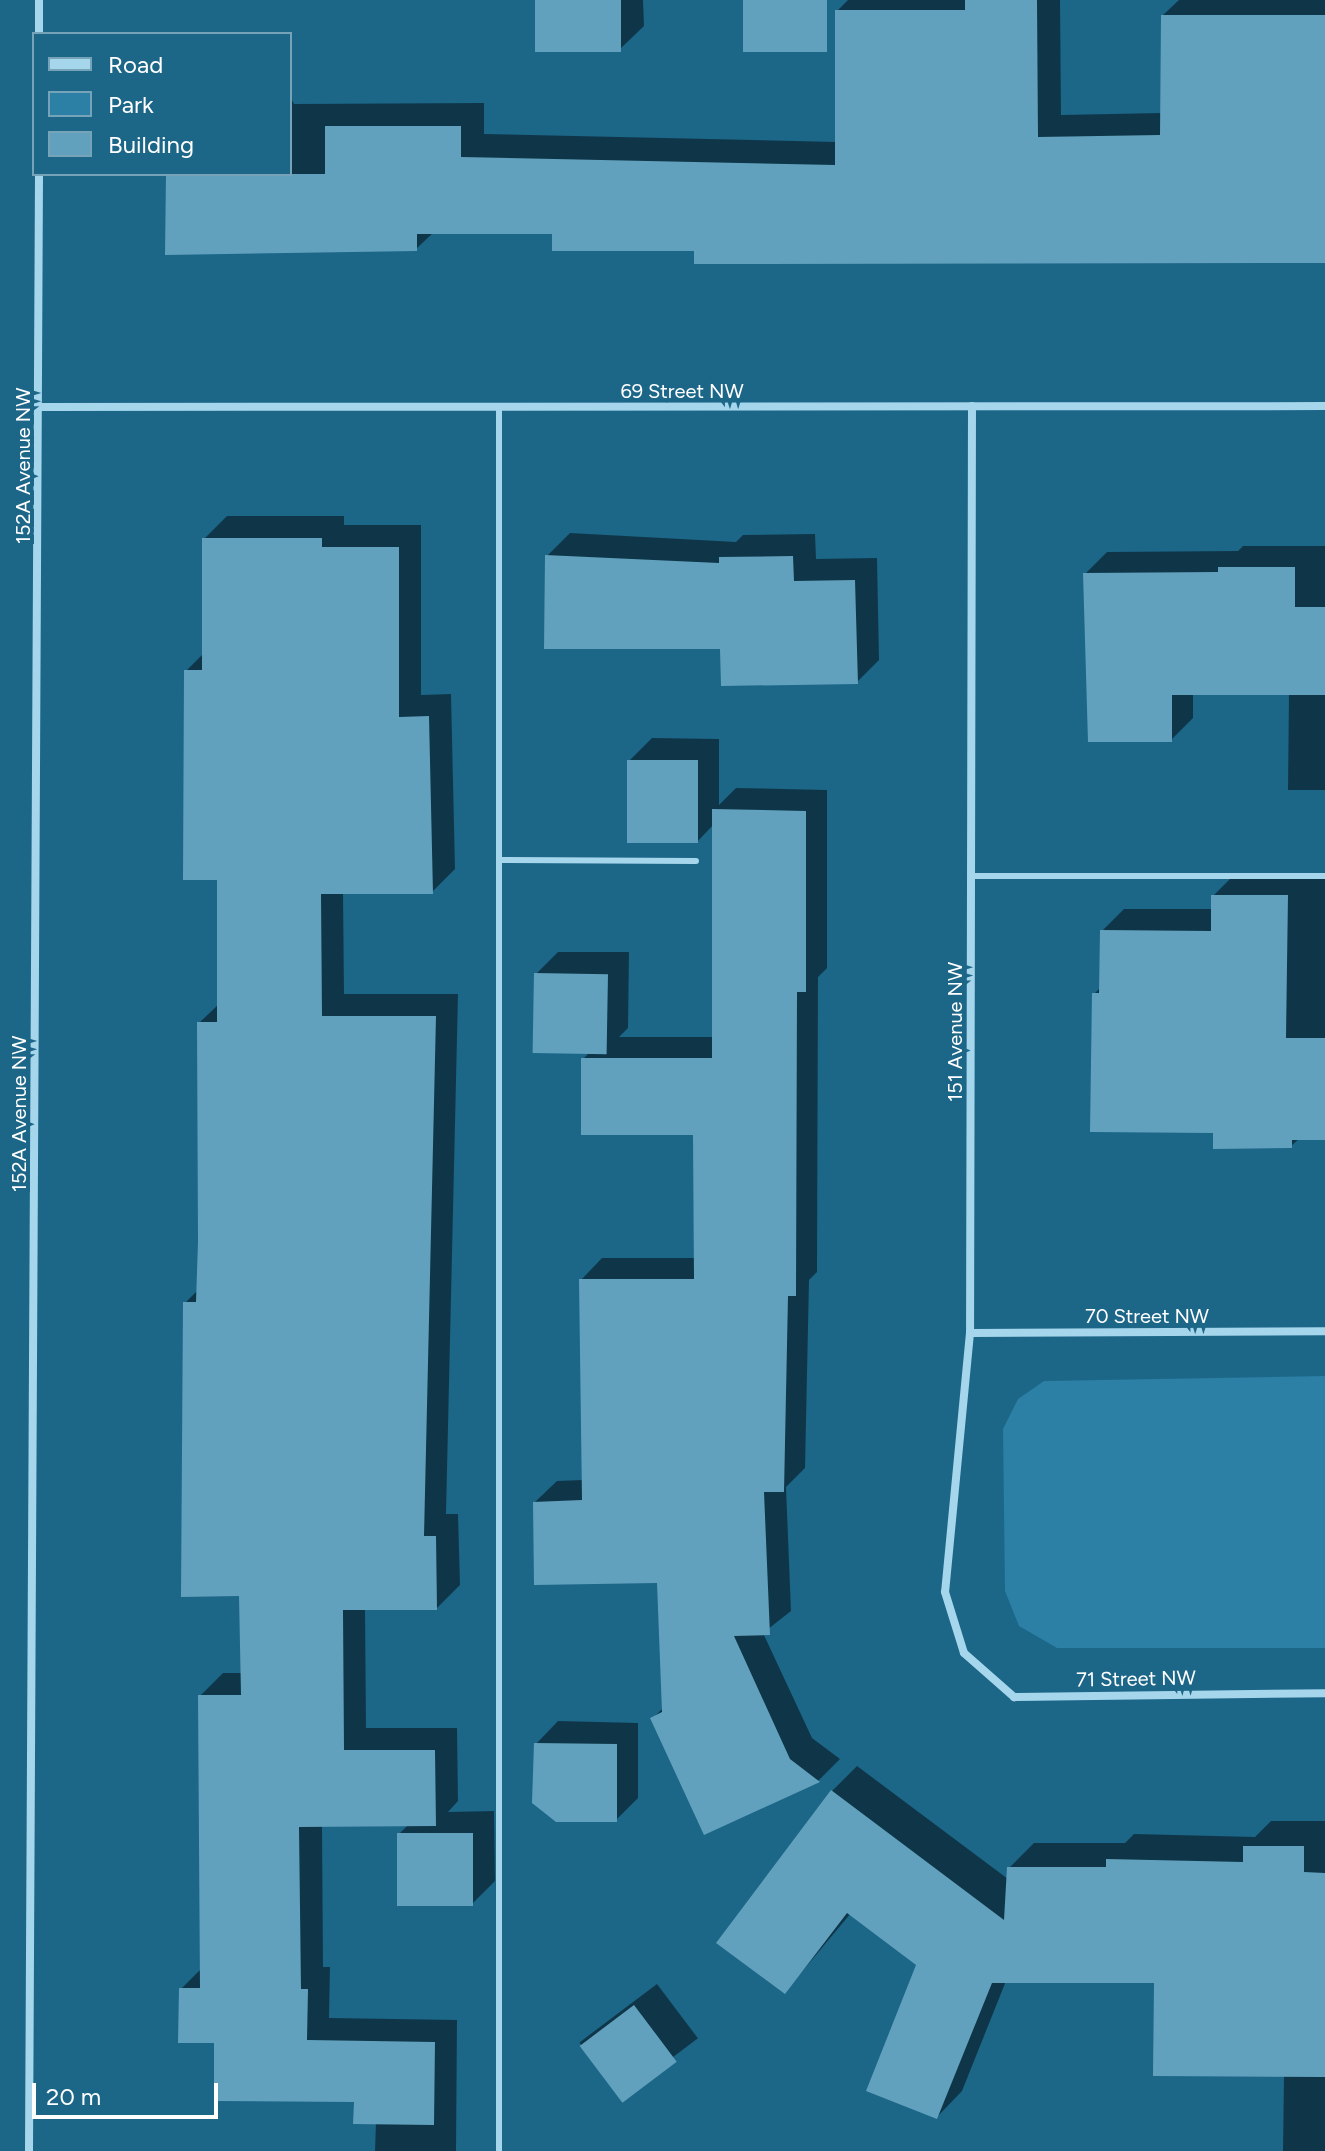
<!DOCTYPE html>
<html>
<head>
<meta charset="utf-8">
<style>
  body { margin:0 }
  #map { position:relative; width:1325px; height:2151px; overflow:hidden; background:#1c6688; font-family:Figtree,sans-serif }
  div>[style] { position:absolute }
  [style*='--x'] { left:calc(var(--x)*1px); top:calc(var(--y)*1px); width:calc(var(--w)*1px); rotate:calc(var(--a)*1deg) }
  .green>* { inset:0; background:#2c7fa5 }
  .shadow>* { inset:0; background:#0007; transform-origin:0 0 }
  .building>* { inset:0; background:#62a1bd; transform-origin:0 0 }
  .service>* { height:6px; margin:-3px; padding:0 3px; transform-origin:3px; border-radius:3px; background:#a6d6ec }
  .minor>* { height:8px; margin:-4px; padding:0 4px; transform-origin:4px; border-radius:4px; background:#a6d6ec }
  span { translate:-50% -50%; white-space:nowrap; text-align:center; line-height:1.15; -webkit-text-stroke:8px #1c6688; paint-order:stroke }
  .street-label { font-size:20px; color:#fff }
  .legend { position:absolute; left:32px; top:32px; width:260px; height:144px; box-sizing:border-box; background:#1c6688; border:2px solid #77a3b8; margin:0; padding:10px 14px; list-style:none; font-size:24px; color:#fff }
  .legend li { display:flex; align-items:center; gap:16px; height:40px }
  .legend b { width:40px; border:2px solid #77a3b8 }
  .scale { position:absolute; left:32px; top:2083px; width:186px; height:36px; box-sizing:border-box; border:4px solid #fff; border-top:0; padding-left:10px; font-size:24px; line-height:28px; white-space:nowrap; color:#fff; -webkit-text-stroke:6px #1c6688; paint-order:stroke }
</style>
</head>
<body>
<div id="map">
  <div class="green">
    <div style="clip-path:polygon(1325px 1376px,1325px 1648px,1057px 1648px,1019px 1626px,1005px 1591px,1003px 1429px,1018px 1399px,1044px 1381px)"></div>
  </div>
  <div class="shadow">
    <div style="clip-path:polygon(537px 0,643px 0,644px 26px,621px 48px)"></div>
    <div style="clip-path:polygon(848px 0,1060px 0,1061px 115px,1162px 113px,1163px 15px,1179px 0,1325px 0,1325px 260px,696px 249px,554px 232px,434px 232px,416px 249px,168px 174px,290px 174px,290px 96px,294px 104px,484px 103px,484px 134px,837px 142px,837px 11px)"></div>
    <div style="clip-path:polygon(227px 516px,344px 516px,344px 525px,421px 525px,421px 695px,451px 694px,455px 869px,432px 892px,343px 892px,344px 994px,458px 994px,446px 1514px,458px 1514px,460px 1585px,437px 1608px,365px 1608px,366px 1728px,457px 1728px,458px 1801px,448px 1812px,494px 1811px,495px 1881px,473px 1903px,399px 1834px,409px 1824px,322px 1825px,323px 1967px,330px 1967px,329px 2018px,457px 2020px,456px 2151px,375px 2151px,376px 2122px,356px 2100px,216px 2041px,181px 1989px,202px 1968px,200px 1696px,223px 1673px,242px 1673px,241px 1594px,185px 1303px,198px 1290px,199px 1023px,219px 1004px,219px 878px,186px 671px,204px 653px,204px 539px)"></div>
    <div style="clip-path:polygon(570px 533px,736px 542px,743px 535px,815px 534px,816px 559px,877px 558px,879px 660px,857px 682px,722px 647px,547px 556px)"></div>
    <div style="clip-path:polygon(1243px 546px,1325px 546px,1325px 790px,1288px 790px,1289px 693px,1193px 693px,1193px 718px,1171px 740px,1085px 574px,1107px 552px,1238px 551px)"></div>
    <div style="clip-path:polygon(652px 738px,719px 739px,719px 805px,736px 788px,827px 790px,827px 968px,818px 977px,817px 1272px,809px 1280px,805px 1468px,786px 1487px,791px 1611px,763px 1633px,812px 1738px,840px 1759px,819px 1780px,705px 1832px,652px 1719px,664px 1707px,659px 1581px,535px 1502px,557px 1481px,583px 1480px,581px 1280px,602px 1258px,696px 1258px,695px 1133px,583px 1059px,591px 1051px,536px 974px,558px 952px,629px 952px,628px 1028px,619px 1037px,714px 1037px,714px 824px,697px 842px,629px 761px)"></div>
    <div style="clip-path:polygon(1325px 873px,1325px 1138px,1300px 1138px,1291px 1146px,1215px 1131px,1094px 994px,1101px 987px,1102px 931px,1124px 909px,1213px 909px,1213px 896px,1235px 874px)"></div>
    <div style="clip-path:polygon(558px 1721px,638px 1723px,638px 1798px,616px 1820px,536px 1744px)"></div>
    <div style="clip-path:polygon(857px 1766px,1008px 1879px,1009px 1868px,1034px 1843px,1125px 1843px,1134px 1834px,1255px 1837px,1271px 1821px,1325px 1821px,1325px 2151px,1283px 2151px,1284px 2075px,1156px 1981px,1006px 1981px,962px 2091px,937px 2117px,919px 1964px,851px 1913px,785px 1992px,832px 1791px)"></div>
    <div style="left:657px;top:1984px;width:68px;height:97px;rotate:53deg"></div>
  </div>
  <div class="building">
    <div style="left:535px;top:0;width:86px;height:52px"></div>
    <div style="left:743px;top:0;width:84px;height:52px"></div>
    <div style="clip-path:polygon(965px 0,1037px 0,1038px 137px,1160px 135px,1161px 15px,1325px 15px,1325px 263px,694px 264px,694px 251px,552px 251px,552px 234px,417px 234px,417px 251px,165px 255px,166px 174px,325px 174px,325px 126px,461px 126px,461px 157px,835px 165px,835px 10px,965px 10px)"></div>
    <div style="clip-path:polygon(202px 538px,322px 538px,322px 547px,399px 547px,399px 717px,429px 716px,433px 894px,321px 894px,322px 1016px,436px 1016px,424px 1536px,436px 1536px,437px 1610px,343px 1610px,344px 1750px,435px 1750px,436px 1826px,299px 1827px,301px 1989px,308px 1989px,307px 2040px,435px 2042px,434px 2125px,353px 2124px,354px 2102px,214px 2101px,214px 2043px,178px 2043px,179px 1988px,200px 1988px,198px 1695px,241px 1695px,239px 1596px,181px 1597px,183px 1302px,196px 1302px,198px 1242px,197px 1022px,217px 1022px,217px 880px,183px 880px,184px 670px,202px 670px)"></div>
    <div style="clip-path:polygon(545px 555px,719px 563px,719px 557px,793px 556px,794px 581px,855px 580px,858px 684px,721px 686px,720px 649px,544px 649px)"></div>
    <div style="clip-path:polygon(1218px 567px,1295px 567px,1295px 607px,1325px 607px,1325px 695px,1172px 695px,1172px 742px,1088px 742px,1083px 573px,1218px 572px)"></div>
    <div style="left:627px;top:760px;width:71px;height:83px"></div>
    <div style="clip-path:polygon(712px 809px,806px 811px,806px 992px,797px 992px,796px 1296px,788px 1296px,784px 1492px,764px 1492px,770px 1635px,734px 1636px,790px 1759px,820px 1782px,704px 1835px,650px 1718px,662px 1712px,657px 1583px,534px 1585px,533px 1502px,582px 1500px,579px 1279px,694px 1279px,693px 1135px,581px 1135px,581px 1058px,712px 1058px)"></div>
    <div style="clip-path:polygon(1211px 895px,1288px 895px,1286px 1038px,1325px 1038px,1325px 1140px,1292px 1140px,1292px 1148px,1213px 1149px,1213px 1133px,1090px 1132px,1092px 993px,1099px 993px,1100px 930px,1211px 931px)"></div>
    <div style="left:534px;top:973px;width:74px;height:80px;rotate:1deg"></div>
    <div style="clip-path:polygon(534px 1743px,617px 1744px,617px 1822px,556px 1822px,532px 1803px)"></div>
    <div style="clip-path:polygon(831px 1790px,1004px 1920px,1007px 1867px,1106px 1867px,1106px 1859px,1243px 1862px,1243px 1846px,1304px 1846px,1304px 1872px,1325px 1873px,1325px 2077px,1153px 2076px,1154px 1983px,992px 1983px,937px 2119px,866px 2091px,916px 1965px,847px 1913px,785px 1994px,716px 1943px)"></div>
    <div style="left:397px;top:1833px;width:76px;height:73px"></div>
    <div style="left:634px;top:2005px;width:71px;height:68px;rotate:53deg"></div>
  </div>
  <div class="service">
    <div style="--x:499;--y:407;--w:1744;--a:90"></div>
    <div style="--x:499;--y:860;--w:197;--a:0.3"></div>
    <div style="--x:972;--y:876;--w:353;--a:0"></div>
  </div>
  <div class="minor">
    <div style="--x:39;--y:0;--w:34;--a:90"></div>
    <div style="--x:972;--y:406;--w:927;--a:90.12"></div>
    <div style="--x:970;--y:1333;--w:260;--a:95.5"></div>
    <div style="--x:945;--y:1592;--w:64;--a:72.7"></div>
    <div style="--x:964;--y:1653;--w:67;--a:41.3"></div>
    <div style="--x:1014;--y:1697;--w:311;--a:-0.7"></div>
    <div style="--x:39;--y:407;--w:1286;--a:-0.04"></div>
    <div style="--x:970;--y:1333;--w:355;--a:-0.3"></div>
    <div style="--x:29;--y:2151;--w:1977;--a:-89.71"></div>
  </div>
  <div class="street-label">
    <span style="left:682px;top:391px">69 Street NW</span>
    <span style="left:23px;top:466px;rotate:-90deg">152A Avenue NW</span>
    <span style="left:955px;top:1032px;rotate:-90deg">151 Avenue NW</span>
    <span style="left:19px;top:1114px;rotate:-90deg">152A Avenue NW</span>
    <span style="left:1147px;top:1316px">70 Street NW</span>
    <span style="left:1136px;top:1679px;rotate:-1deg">71 Street NW</span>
  </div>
  <ul class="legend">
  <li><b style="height:10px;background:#a6d6ec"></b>Road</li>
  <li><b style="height:22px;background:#2c7fa5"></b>Park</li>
  <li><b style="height:22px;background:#62a1bd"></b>Building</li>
  </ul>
  <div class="scale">20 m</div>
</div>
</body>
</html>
